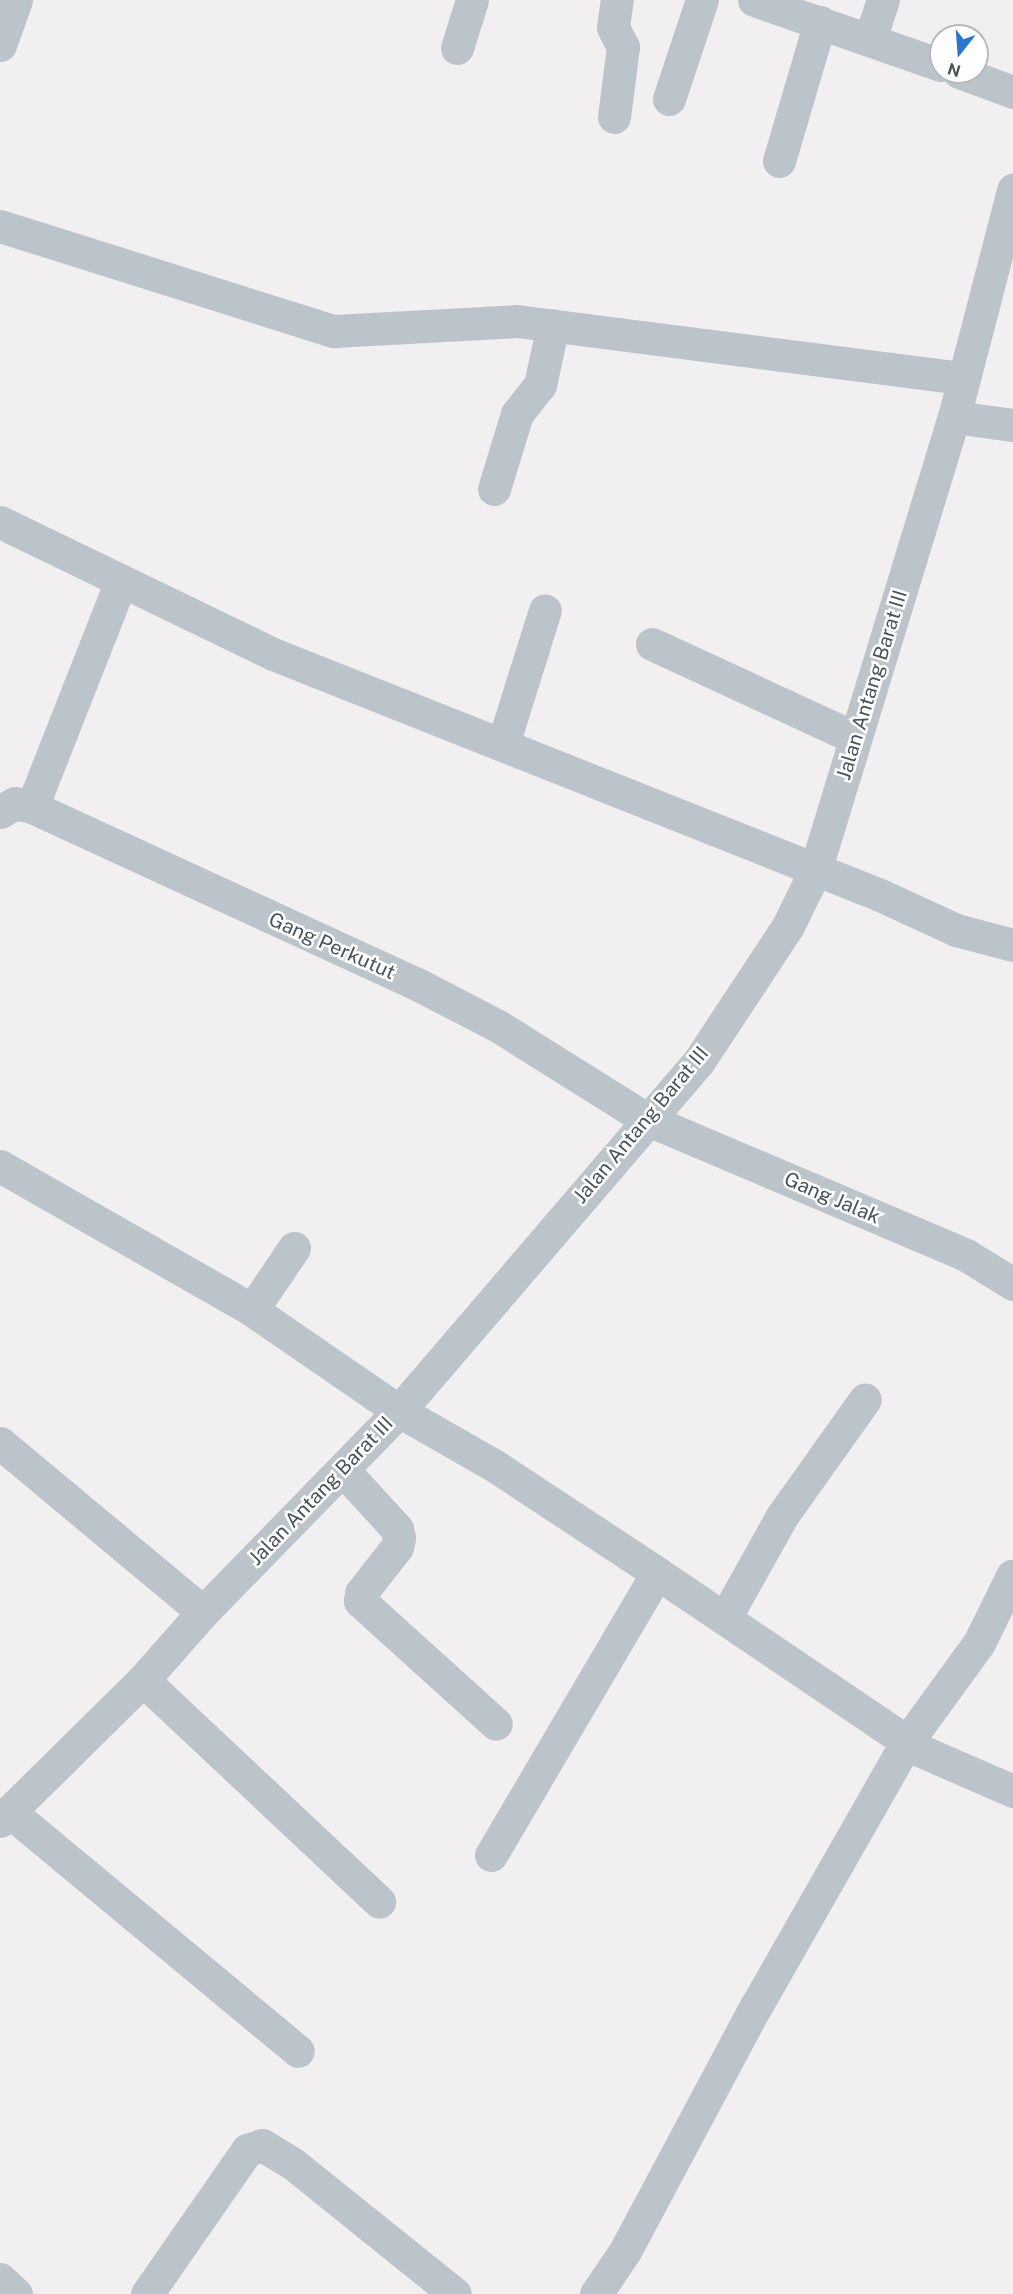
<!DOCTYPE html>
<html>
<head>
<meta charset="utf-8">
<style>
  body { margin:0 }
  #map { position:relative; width:1013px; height:2294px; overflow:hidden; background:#f1efef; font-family:"Public Sans",sans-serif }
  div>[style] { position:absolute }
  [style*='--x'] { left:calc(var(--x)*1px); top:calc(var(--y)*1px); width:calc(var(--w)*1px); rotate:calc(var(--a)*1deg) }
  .minor>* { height:33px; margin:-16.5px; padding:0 16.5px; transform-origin:16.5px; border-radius:16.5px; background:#bcc4cb }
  span { translate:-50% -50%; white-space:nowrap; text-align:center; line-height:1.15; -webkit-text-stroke:5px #fff; paint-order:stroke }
  .street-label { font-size:20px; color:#49535b }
  .north { position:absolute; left:929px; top:24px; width:60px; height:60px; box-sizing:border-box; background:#fff; border:2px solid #b6babd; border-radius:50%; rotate:197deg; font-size:16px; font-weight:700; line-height:24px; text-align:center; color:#49535b }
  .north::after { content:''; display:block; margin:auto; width:21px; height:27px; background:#2976d2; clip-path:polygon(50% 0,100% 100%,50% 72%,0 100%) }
</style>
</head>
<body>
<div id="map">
  <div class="minor">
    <div style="--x:754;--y:0;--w:198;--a:19.2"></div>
    <div style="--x:870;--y:39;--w:41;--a:-71.6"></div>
    <div style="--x:0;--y:45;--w:48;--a:-70.4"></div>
    <div style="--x:457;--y:48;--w:50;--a:-72.6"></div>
    <div style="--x:959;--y:72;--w:58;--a:20.3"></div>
    <div style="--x:669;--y:99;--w:104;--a:-71.6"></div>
    <div style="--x:614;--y:117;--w:71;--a:-82.7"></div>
    <div style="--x:623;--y:47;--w:22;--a:-117"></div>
    <div style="--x:613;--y:27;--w:27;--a:-82"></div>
    <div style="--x:779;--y:161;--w:145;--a:-73.6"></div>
    <div style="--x:0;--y:226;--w:350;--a:17.5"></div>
    <div style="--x:334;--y:331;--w:183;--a:-3.1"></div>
    <div style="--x:517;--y:321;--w:449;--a:7.3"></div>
    <div style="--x:954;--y:417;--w:60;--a:7.7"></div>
    <div style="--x:494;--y:489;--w:78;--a:-73"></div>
    <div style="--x:517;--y:414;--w:37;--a:-52"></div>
    <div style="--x:540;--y:385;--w:61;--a:-77.8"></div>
    <div style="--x:0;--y:522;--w:303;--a:25.8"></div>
    <div style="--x:273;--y:654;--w:653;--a:21.65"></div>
    <div style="--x:880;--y:895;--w:84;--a:24.7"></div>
    <div style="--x:956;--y:930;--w:59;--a:14.7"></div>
    <div style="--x:652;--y:644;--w:224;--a:24.8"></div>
    <div style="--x:503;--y:744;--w:140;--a:-72.6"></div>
    <div style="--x:32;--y:807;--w:243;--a:-68.5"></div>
    <div style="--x:0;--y:812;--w:17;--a:-31"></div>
    <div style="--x:15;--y:803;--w:17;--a:13"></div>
    <div style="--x:32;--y:807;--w:424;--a:24.7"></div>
    <div style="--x:417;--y:984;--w:91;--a:27.4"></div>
    <div style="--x:498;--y:1026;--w:175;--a:32.1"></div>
    <div style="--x:646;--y:1119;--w:348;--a:23"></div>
    <div style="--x:966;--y:1255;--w:55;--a:31.7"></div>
    <div style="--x:0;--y:1166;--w:290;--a:29.7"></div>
    <div style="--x:252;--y:1310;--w:178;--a:34.5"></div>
    <div style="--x:399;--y:1411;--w:111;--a:29.8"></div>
    <div style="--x:495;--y:1466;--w:194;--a:33.4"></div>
    <div style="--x:657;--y:1573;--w:316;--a:34"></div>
    <div style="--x:919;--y:1750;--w:103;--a:23.6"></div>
    <div style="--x:252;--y:1310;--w:75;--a:-55.9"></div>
    <div style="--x:0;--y:1443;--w:264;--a:39.8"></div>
    <div style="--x:343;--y:1470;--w:80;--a:47.5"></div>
    <div style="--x:397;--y:1529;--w:9;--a:77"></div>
    <div style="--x:399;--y:1538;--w:9;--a:103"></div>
    <div style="--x:397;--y:1547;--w:58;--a:128"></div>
    <div style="--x:361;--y:1593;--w:8;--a:97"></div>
    <div style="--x:360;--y:1601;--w:183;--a:42.1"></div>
    <div style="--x:725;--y:1618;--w:117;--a:-60.8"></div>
    <div style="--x:782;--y:1516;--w:143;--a:-54.6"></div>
    <div style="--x:143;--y:1680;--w:324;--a:43.2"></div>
    <div style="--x:10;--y:1812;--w:374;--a:39.7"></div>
    <div style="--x:0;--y:1821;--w:201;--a:-44.6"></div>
    <div style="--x:143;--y:1680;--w:91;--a:-48.6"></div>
    <div style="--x:203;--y:1612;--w:281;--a:-45.7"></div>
    <div style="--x:399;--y:1411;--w:461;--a:-49.4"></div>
    <div style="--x:699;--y:1061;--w:162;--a:-56.6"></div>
    <div style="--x:788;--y:926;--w:61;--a:-63.9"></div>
    <div style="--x:815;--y:871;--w:475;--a:-73"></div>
    <div style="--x:954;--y:417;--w:235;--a:-75.4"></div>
    <div style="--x:491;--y:1855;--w:327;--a:-59.5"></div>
    <div style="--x:0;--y:2279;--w:22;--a:43"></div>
    <div style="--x:147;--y:2294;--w:175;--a:-55.2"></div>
    <div style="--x:247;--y:2150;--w:16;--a:-18"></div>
    <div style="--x:262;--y:2145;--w:35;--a:31"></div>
    <div style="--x:292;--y:2163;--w:209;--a:38.8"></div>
    <div style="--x:596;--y:2294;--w:52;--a:-56"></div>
    <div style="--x:625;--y:2251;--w:276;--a:-61.9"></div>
    <div style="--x:755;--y:2008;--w:306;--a:-60.3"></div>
    <div style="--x:907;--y:1742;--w:122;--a:-54"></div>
    <div style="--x:979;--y:1643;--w:75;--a:-63.8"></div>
  </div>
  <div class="street-label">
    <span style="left:872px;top:685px;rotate:-73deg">Jalan Antang Barat III</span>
    <span style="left:332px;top:946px;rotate:24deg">Gang Perkutut</span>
    <span style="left:641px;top:1125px;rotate:-50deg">Jalan Antang Barat III</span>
    <span style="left:832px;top:1198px;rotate:23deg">Gang Jalak</span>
    <span style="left:321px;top:1491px;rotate:-46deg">Jalan Antang Barat III</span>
  </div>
  <div class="north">N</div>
</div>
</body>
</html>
